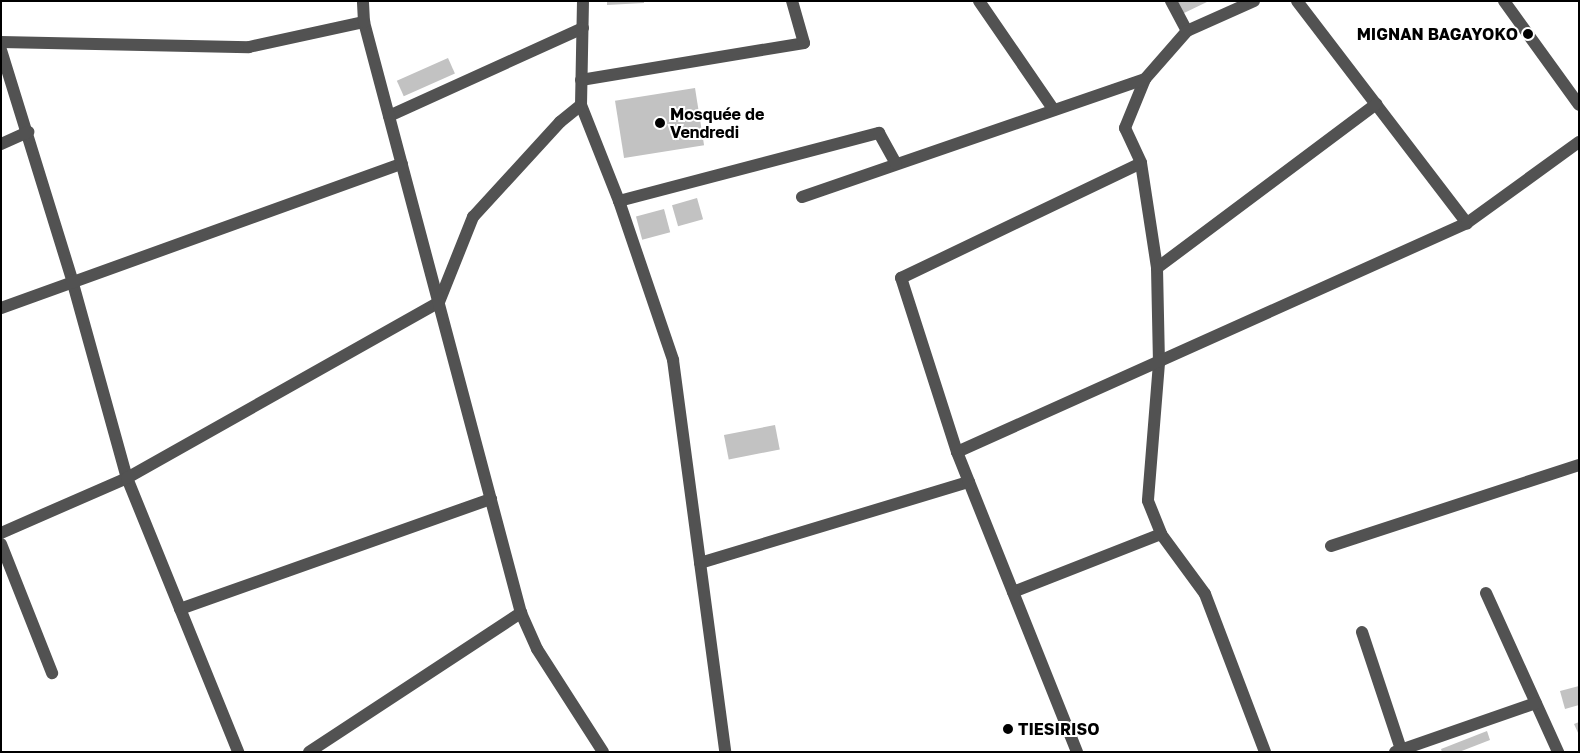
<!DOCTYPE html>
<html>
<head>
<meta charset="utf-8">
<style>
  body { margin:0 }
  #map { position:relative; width:1580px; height:753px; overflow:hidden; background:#fff; font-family:"Golos Text",sans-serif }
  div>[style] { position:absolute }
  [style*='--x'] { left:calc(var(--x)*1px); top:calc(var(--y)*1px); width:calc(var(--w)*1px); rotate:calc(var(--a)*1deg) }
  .building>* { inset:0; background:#c2c2c2; transform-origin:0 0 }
  .minor>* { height:12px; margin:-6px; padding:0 6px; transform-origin:6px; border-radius:6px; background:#525252 }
  .dots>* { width:14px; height:14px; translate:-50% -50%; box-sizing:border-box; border:2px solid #fff; border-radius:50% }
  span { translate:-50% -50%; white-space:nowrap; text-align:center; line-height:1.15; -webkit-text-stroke:4px #fff; paint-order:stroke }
  .poi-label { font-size:16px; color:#000; font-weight:700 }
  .right { translate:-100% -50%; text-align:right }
  .left { translate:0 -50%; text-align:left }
  .frame { position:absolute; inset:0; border:2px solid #000; pointer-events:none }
</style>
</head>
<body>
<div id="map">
  <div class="building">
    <div style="clip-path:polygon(607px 1px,644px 1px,644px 3px,607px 5px)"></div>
    <div style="clip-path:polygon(1176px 1px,1209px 1px,1182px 14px)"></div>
    <div style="left:448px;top:58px;width:17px;height:56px;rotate:66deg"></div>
    <div style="left:695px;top:88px;width:58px;height:81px;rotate:81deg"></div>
    <div style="left:697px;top:198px;width:22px;height:26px;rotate:74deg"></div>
    <div style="left:664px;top:209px;width:24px;height:29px;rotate:75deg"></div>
    <div style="left:775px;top:425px;width:25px;height:52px;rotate:79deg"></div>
    <div style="clip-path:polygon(1579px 686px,1579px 705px,1565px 709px,1560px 691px)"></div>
    <div style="clip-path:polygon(1579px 722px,1579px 735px,1574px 724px)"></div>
    <div style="clip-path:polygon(1487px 731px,1490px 740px,1459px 752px,1442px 752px,1441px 749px)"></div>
  </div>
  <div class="minor">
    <div style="--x:583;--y:1;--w:104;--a:91.1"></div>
    <div style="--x:581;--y:105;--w:103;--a:68.4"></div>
    <div style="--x:619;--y:201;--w:168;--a:71.2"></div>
    <div style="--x:673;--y:360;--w:395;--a:82.4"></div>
    <div style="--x:979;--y:1;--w:132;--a:55.5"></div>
    <div style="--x:1171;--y:1;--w:34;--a:62"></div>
    <div style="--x:1254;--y:1;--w:73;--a:155.9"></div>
    <div style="--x:1187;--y:31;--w:64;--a:131.2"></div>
    <div style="--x:1145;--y:79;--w:53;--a:112.2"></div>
    <div style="--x:1125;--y:128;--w:38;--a:65"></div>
    <div style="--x:1141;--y:163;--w:106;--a:81.3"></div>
    <div style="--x:1157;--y:268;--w:95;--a:88.8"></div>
    <div style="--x:1159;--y:363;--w:138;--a:94.6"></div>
    <div style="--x:1148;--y:501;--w:35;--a:68"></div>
    <div style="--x:1161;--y:534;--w:74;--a:53.7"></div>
    <div style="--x:1205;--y:594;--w:169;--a:69.2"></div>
    <div style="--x:1297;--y:1;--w:280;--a:52.6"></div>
    <div style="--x:1504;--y:1;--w:128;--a:54.2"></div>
    <div style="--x:1;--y:42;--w:248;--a:1.2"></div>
    <div style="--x:249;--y:47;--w:118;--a:-12.3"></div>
    <div style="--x:1;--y:50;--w:241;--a:72.8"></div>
    <div style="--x:72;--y:280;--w:205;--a:74.5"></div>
    <div style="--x:127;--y:478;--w:296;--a:67.9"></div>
    <div style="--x:581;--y:80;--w:226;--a:-9.4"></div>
    <div style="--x:804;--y:43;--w:44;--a:-105.9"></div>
    <div style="--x:389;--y:116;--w:213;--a:-24.4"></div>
    <div style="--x:1;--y:144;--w:30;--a:-24"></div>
    <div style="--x:802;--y:197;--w:363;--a:-19"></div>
    <div style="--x:619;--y:201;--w:269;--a:-14.7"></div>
    <div style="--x:879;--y:133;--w:35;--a:61"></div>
    <div style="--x:1157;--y:268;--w:274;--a:-36.8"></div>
    <div style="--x:1;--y:308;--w:426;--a:-19.8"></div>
    <div style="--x:957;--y:452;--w:559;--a:-24.18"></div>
    <div style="--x:1467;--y:223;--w:138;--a:-35.9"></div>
    <div style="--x:1;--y:533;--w:137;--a:-23.6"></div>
    <div style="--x:127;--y:478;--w:358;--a:-29.4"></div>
    <div style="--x:439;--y:302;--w:92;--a:-68.2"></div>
    <div style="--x:473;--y:217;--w:129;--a:-47.5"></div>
    <div style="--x:560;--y:122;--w:27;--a:-39"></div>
    <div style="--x:1;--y:544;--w:139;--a:68.4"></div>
    <div style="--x:1331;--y:546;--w:261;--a:-18.1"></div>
    <div style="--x:700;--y:563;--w:281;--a:-16.8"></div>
    <div style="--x:1013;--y:592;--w:159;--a:-21.4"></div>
    <div style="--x:1486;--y:593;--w:175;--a:65.6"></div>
    <div style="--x:180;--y:609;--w:330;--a:-19.5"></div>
    <div style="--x:521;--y:613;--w:39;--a:66"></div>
    <div style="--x:537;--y:649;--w:122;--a:57.3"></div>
    <div style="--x:1362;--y:632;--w:126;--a:71.6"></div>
    <div style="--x:309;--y:752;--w:254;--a:-33.3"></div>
    <div style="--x:521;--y:613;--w:611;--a:-104.88"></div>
    <div style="--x:364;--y:22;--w:21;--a:-93"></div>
    <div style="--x:1077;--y:752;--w:323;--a:-111.8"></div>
    <div style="--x:957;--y:452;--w:183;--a:-107.8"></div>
    <div style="--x:901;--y:278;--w:266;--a:-25.6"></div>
    <div style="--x:1395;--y:752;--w:149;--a:-19.2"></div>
  </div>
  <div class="dots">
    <div style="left:1528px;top:34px;background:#000"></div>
    <div style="left:660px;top:123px;background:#000"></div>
    <div style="left:1008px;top:729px;background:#000"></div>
  </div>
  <div class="poi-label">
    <span class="right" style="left:1518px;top:34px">MIGNAN BAGAYOKO</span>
    <span class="left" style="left:670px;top:123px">Mosquée de<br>Vendredi</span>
    <span class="left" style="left:1018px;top:729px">TIESIRISO</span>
  </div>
  <div class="frame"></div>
</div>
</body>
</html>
